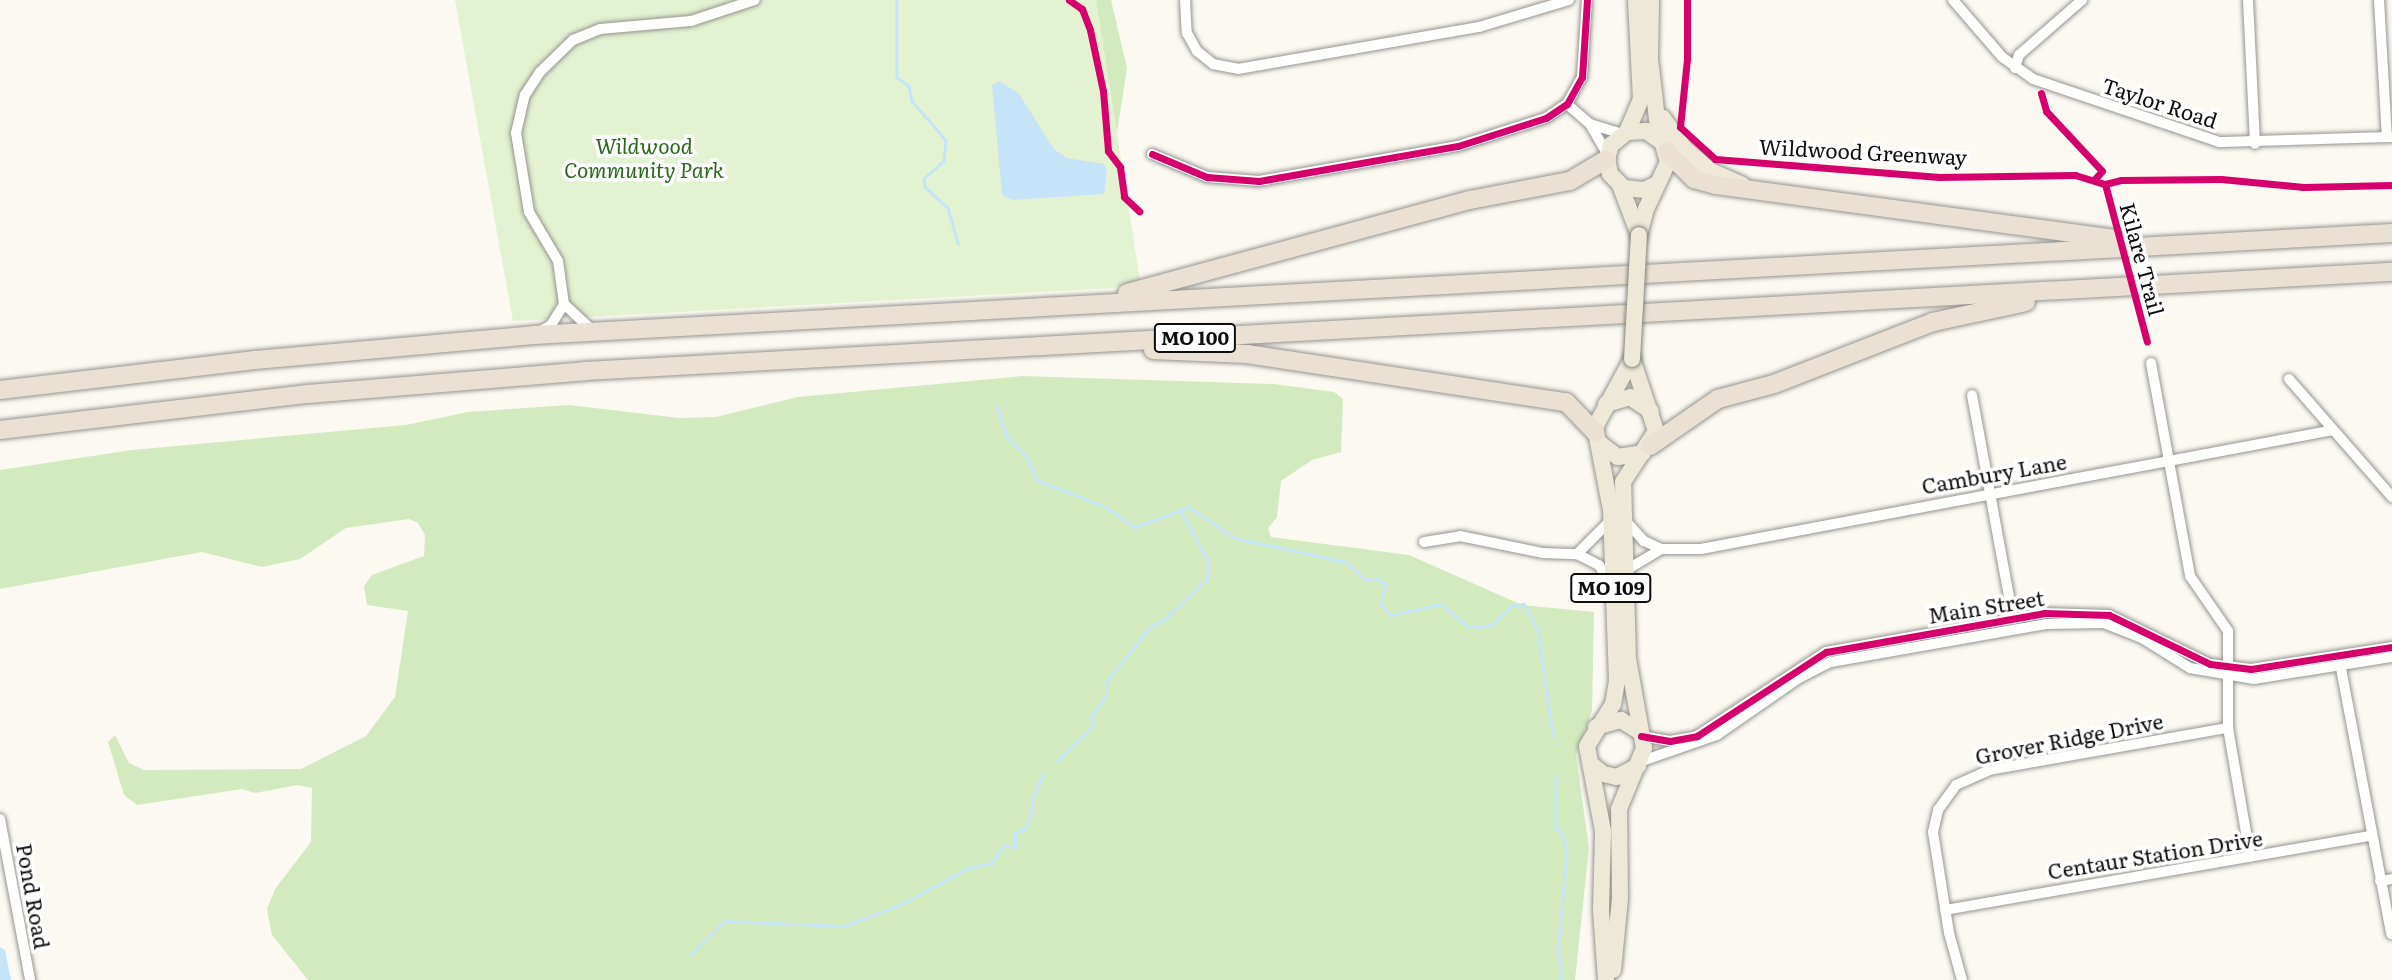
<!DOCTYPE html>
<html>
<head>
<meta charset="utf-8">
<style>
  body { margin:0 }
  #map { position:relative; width:2392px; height:980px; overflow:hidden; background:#fbf9f2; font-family:Literata,serif }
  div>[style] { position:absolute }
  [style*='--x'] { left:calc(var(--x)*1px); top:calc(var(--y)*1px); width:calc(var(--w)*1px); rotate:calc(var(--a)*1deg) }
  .green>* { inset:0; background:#e3f2d1 }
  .forest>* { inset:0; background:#d3eabe }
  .water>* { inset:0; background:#c6e4f7 }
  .stream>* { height:2.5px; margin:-1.25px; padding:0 1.25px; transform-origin:1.25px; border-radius:1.25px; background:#c6e4f7 }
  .roads { filter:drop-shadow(0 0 2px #959491) drop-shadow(0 0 2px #959491) }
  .street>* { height:10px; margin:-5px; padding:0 5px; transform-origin:5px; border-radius:5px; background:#fefefd }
  .primary>* { height:16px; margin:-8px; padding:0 8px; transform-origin:8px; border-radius:8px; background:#ede8d8 }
  .highway>* { height:18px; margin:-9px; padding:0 9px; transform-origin:9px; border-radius:9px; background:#ebe0d4 }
  .bridges { filter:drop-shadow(0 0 2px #82817e) drop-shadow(0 0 2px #82817e) }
  .primary-bridge>* { height:16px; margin:-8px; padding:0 8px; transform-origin:8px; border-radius:8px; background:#ede8d8 }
  .cycleway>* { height:7px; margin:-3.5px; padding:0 3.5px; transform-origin:3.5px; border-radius:3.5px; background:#d6006c }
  span { translate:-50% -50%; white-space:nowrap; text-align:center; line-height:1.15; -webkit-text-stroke:7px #fff; paint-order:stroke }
  .shield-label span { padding:2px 5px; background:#fff; border:2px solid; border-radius:5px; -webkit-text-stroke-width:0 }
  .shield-label { font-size:19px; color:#0e0e0e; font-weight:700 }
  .street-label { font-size:21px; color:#0e0e0e }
  .park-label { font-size:21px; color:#28691a; font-style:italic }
</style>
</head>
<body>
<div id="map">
  <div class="green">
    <div style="clip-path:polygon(455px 0,1096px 0,1140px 280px,1112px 288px,513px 321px)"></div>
  </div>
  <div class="forest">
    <div style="clip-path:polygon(1096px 0,1111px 0,1127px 68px,1117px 133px)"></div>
    <div style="clip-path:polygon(1022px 376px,1274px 384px,1334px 392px,1343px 399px,1341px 452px,1312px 460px,1281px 481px,1277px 517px,1268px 528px,1271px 537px,1409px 555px,1522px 605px,1594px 612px,1592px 711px,1576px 755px,1589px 848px,1575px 980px,308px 980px,272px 935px,267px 909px,275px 889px,311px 842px,312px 788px,297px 785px,255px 793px,242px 789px,137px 805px,124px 795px,108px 742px,115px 735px,129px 763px,144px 770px,301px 769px,366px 736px,395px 697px,408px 611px,367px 605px,364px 586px,372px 575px,424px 556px,425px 535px,418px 523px,409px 519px,346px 528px,300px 559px,262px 567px,202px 552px,0 589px,0 470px,132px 450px,406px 425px,468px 412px,569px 405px,679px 418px,716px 417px,798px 397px)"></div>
  </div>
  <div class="water">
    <div style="clip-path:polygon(1000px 81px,1019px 94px,1054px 149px,1067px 158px,1104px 164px,1107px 170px,1104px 194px,1012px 200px,1002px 195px,992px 85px)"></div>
    <div style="clip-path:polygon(0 947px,5px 950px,11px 980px,0 980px)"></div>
  </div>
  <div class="stream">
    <div style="--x:897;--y:0;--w:77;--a:90"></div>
    <div style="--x:897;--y:77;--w:15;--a:37"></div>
    <div style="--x:909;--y:86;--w:15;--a:79"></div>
    <div style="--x:912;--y:101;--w:52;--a:48.9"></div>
    <div style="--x:946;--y:140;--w:21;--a:95"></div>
    <div style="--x:944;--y:161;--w:27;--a:138"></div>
    <div style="--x:924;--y:179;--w:8;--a:83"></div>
    <div style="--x:925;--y:187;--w:31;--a:42"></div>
    <div style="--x:948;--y:208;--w:37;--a:74"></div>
    <div style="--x:997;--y:407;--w:29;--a:72"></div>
    <div style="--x:1006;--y:435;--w:32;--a:46"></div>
    <div style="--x:1028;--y:458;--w:24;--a:68"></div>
    <div style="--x:1037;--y:480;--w:74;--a:21.4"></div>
    <div style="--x:1106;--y:507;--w:35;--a:35"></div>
    <div style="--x:1135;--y:527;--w:58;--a:-20.3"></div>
    <div style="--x:1189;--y:507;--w:55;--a:34"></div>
    <div style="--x:1235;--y:538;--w:114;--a:12.2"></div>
    <div style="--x:1346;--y:562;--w:27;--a:42"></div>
    <div style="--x:1366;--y:580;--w:10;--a:-11"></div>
    <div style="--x:1376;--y:578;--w:12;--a:31"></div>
    <div style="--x:1386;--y:584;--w:21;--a:104"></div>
    <div style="--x:1381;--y:604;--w:14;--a:51"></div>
    <div style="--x:1390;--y:615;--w:52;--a:-12.2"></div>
    <div style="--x:1441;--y:604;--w:34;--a:40"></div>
    <div style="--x:1467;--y:626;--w:13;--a:4"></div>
    <div style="--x:1480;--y:627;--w:13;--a:-13"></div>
    <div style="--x:1493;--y:624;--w:27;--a:-45"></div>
    <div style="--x:1512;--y:605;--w:12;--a:-5"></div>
    <div style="--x:1524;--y:604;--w:30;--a:62"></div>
    <div style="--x:1538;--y:630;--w:107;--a:81.9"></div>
    <div style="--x:1057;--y:761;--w:50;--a:-44.2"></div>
    <div style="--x:1093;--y:726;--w:9;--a:-103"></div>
    <div style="--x:1091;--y:717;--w:26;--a:-54"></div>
    <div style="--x:1106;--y:696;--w:14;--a:-90"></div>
    <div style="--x:1106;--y:682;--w:70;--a:-51.3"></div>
    <div style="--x:1150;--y:627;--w:20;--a:-30"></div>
    <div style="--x:1167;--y:617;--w:55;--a:-43.5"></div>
    <div style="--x:1207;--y:579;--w:18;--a:-87"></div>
    <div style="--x:1208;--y:561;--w:58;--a:-118.8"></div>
    <div style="--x:1556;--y:777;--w:51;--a:90"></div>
    <div style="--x:1556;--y:828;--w:11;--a:45"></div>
    <div style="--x:1564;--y:836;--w:18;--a:81"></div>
    <div style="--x:1567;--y:854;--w:96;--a:95.4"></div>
    <div style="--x:1558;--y:950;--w:30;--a:82"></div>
    <div style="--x:690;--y:955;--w:49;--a:-44.2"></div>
    <div style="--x:725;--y:921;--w:119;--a:2.4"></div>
    <div style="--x:844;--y:926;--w:64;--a:-21"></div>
    <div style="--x:904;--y:903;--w:73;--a:-28.7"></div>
    <div style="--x:968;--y:868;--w:24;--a:-12"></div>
    <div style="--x:991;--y:863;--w:22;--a:-54"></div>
    <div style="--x:1004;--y:845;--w:11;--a:10"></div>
    <div style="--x:1015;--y:847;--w:14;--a:-90"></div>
    <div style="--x:1015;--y:833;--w:11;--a:-22"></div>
    <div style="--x:1025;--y:829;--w:12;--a:-66"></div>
    <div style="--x:1030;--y:818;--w:22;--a:-82"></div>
    <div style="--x:1033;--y:796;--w:26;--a:-65"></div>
  </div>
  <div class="roads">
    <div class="street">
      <div style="--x:1185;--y:0;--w:33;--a:87"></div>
      <div style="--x:1187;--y:33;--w:21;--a:61"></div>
      <div style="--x:1197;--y:51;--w:21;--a:39"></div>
      <div style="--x:1213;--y:64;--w:25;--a:11"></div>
      <div style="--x:1238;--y:69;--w:245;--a:-9.9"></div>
      <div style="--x:1479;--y:27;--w:94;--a:-16.7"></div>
      <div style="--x:1953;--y:0;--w:75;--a:49.3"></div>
      <div style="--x:2002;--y:57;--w:38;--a:35"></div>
      <div style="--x:2033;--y:79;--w:196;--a:18.7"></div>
      <div style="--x:2219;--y:142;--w:173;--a:-1.7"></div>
      <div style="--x:2248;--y:0;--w:144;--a:87.2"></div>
      <div style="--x:2379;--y:0;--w:137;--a:86.7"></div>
      <div style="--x:2015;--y:68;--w:14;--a:-73"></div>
      <div style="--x:2019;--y:55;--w:84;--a:-41.1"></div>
      <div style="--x:1567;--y:104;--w:30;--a:41"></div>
      <div style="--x:1590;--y:124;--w:34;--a:60"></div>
      <div style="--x:1590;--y:124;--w:34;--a:17"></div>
      <div style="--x:1152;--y:154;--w:60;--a:22.7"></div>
      <div style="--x:1207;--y:177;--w:52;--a:4.4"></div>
      <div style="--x:1259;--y:181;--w:202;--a:-10"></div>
      <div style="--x:1458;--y:146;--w:92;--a:-17.7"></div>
      <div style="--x:1546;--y:118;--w:25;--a:-34"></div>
      <div style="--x:1567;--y:104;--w:31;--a:-61"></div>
      <div style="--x:1582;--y:77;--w:77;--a:-86.3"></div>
      <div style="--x:564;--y:304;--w:37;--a:43"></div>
      <div style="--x:541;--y:331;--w:12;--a:-31"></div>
      <div style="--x:551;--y:325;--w:25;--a:-58"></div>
      <div style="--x:564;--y:304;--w:43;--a:-97.9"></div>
      <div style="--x:558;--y:261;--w:57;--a:-120.6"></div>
      <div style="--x:529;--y:212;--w:80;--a:-99.3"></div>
      <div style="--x:516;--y:133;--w:39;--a:-77"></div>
      <div style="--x:525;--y:95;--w:27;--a:-57"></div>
      <div style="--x:540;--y:72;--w:46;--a:-44.1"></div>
      <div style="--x:573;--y:40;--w:29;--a:-22"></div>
      <div style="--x:600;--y:29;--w:91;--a:-5"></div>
      <div style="--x:691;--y:21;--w:67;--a:-18.2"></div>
      <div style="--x:2151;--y:363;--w:217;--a:79.6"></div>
      <div style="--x:2190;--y:576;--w:67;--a:55.4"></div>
      <div style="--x:2228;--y:631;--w:97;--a:90"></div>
      <div style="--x:2228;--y:728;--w:130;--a:80.2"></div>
      <div style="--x:2289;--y:379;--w:157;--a:48.9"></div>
      <div style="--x:1972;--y:395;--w:228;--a:79.6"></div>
      <div style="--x:1625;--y:520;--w:28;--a:48"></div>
      <div style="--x:1644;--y:541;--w:19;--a:25"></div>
      <div style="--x:1661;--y:549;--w:40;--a:0"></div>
      <div style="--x:1701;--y:549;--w:643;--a:-10.66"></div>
      <div style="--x:1424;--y:542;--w:36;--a:-9"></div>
      <div style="--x:1460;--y:536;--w:85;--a:11.6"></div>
      <div style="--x:1543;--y:553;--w:34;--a:2"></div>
      <div style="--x:1577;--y:554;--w:25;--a:27"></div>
      <div style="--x:1599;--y:565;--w:26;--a:62"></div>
      <div style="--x:1577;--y:554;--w:48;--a:-45"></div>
      <div style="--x:1628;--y:569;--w:39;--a:-31"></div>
      <div style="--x:2340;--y:663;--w:276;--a:79.3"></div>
      <div style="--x:1641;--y:736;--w:29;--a:10"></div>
      <div style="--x:1670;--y:741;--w:27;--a:-10"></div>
      <div style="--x:1697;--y:736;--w:154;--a:-33.1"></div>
      <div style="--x:1826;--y:652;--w:221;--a:-10.1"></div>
      <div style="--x:2044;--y:613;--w:65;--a:1.8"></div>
      <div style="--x:2109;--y:615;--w:112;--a:25.9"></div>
      <div style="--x:2210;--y:664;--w:41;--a:7"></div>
      <div style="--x:2251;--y:669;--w:143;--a:-8.9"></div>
      <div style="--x:1642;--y:761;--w:79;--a:-19.1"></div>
      <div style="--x:1717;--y:735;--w:100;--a:-34.8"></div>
      <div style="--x:1799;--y:678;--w:36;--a:-27"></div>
      <div style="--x:1831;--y:662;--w:218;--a:-10"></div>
      <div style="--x:2046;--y:624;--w:58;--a:-1"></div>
      <div style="--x:2104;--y:623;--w:41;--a:21.5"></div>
      <div style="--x:2142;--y:638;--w:57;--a:32"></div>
      <div style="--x:2190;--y:668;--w:65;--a:9.8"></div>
      <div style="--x:2254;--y:679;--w:140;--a:-9.1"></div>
      <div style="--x:0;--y:819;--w:164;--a:79.4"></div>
      <div style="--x:2380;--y:881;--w:12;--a:-9"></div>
      <div style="--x:1945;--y:910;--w:432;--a:-9.9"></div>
      <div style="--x:1962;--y:980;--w:49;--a:-105.5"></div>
      <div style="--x:1949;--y:933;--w:102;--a:-99"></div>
      <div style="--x:1933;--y:832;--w:23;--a:-77"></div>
      <div style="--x:1938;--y:810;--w:31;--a:-54"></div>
      <div style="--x:1956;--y:785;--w:36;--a:-24"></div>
      <div style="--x:1989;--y:770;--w:243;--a:-10"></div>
    </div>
    <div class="primary">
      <div style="--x:1663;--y:118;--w:35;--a:55"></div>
      <div style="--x:1683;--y:147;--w:37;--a:41"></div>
      <div style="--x:1711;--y:171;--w:34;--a:24"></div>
      <div style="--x:1627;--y:132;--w:36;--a:-67"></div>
      <div style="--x:1641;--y:99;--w:99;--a:-92.9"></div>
      <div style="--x:1657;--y:184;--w:14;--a:155"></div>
      <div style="--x:1644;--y:190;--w:20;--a:-174"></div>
      <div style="--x:1624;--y:188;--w:20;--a:-135"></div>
      <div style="--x:1610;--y:174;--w:15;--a:-101"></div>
      <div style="--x:1607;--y:159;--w:15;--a:-74"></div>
      <div style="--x:1611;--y:145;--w:21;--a:-39"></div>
      <div style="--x:1627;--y:132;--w:19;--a:-3"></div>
      <div style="--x:1646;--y:131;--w:21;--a:35"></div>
      <div style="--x:1620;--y:185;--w:53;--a:69.2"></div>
      <div style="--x:1639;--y:235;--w:27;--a:-75"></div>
      <div style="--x:1646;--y:209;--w:52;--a:-64.9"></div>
      <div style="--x:1668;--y:162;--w:35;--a:-106"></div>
      <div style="--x:1658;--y:128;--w:69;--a:-96.6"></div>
      <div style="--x:1650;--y:59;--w:59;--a:-89"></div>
      <div style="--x:1606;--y:404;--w:25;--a:-16"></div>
      <div style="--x:1630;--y:397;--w:25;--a:34"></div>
      <div style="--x:1598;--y:442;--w:25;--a:37"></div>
      <div style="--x:1618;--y:457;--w:25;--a:-9"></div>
      <div style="--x:1596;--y:727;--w:26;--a:-16"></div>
      <div style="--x:1621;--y:720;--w:22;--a:32"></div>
      <div style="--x:1592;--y:765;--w:14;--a:39"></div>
      <div style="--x:1603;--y:774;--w:14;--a:12"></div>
      <div style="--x:1617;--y:777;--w:24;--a:-28"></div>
      <div style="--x:1613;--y:970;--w:71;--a:-84.4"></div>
      <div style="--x:1620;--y:899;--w:90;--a:-90.6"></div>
      <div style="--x:1619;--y:809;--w:66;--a:-67.7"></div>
      <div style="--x:1644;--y:748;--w:90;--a:-100.2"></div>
      <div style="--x:1628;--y:659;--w:177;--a:-91.6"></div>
      <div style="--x:1623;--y:482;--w:61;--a:-57.1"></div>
      <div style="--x:1656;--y:431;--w:76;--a:-108.4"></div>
      <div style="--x:1606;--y:980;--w:70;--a:-94.1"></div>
      <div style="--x:1601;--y:910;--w:79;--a:-88.5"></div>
      <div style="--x:1603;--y:831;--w:86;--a:-100.7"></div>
      <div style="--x:1587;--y:746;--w:49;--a:-58.2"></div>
      <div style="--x:1613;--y:704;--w:23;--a:-80"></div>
      <div style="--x:1617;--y:681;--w:171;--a:-92"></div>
      <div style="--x:1611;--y:510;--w:85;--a:-100.9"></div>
      <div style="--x:1595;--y:427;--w:77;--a:-61.4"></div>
    </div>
    <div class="highway">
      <div style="--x:1667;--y:152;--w:38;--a:45"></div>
      <div style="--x:1694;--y:179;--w:23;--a:15"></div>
      <div style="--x:1716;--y:185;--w:403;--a:7.7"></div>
      <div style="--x:1127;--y:293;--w:355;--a:-15.2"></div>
      <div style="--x:1470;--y:200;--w:102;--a:-10.8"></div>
      <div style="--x:1570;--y:181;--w:43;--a:-30.7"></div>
      <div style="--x:1153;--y:350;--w:94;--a:2.4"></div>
      <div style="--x:1247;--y:354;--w:323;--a:8.6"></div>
      <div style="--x:1566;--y:402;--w:42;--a:46"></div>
      <div style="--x:0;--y:390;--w:257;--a:-6.7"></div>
      <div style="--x:255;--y:360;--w:280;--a:-5.1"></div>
      <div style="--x:534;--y:335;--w:1861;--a:-3.14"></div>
      <div style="--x:0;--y:430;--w:310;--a:-6.7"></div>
      <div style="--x:308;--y:394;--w:278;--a:-4.7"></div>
      <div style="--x:585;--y:371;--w:1810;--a:-3.14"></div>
      <div style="--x:1650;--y:446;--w:83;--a:-34.7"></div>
      <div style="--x:1718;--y:399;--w:58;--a:-15"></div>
      <div style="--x:1774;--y:384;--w:171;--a:-21.3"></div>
      <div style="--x:1933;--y:322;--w:95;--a:-12.1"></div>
    </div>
  </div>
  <div class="bridges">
    <div class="primary-bridge">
      <div style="--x:1632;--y:359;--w:124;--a:-86.8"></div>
    </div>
  </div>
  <div class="cycleway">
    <div style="--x:1069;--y:0;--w:16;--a:35"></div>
    <div style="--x:1082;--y:9;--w:22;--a:69"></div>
    <div style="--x:1090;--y:30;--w:62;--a:78"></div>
    <div style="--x:1103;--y:91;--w:60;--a:85.2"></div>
    <div style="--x:1108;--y:151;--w:20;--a:53"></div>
    <div style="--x:1120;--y:167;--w:30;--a:82"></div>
    <div style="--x:1124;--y:197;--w:21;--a:43"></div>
    <div style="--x:1687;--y:0;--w:59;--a:90"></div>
    <div style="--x:1687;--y:59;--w:68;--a:95.9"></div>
    <div style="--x:1680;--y:127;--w:47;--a:42.4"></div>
    <div style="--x:1715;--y:159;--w:225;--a:4.6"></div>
    <div style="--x:1939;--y:177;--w:136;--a:-0.8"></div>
    <div style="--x:2075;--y:175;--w:31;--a:17"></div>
    <div style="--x:2105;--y:184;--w:16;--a:-14"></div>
    <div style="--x:2121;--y:180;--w:100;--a:-0.6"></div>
    <div style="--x:2221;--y:179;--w:83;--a:5.5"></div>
    <div style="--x:2304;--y:187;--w:88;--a:-1.3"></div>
    <div style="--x:2041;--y:93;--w:19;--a:74"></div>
    <div style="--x:2046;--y:111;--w:82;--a:47"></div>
    <div style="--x:2102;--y:171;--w:12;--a:132"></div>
    <div style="--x:1152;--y:154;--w:60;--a:22.7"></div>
    <div style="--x:1207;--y:177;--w:52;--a:4.4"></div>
    <div style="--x:1259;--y:181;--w:202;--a:-10"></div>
    <div style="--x:1458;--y:146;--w:92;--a:-17.7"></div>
    <div style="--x:1546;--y:118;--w:25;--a:-34"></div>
    <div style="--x:1567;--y:104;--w:31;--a:-61"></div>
    <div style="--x:1582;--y:77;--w:77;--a:-86.3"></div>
    <div style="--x:2105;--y:184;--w:163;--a:75.1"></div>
    <div style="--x:1641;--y:736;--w:29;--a:10"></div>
    <div style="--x:1670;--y:741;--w:27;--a:-10"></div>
    <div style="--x:1697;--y:736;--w:154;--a:-33.1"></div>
    <div style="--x:1826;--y:652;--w:221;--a:-10.1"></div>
    <div style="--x:2044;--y:613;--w:65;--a:1.8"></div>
    <div style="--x:2109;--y:615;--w:112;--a:25.9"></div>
    <div style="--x:2210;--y:664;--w:41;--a:7"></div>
    <div style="--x:2251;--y:669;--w:143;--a:-8.9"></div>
  </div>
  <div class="shield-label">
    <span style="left:1195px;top:338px">MO 100</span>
    <span style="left:1611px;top:588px">MO 109</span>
  </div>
  <div class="street-label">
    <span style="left:2160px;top:102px;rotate:18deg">Taylor Road</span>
    <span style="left:1863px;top:151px;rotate:3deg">Wildwood Greenway</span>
    <span style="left:2143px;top:259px;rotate:75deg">Kilare Trail</span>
    <span style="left:1994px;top:473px;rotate:-10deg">Cambury Lane</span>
    <span style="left:1986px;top:606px;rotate:-9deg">Main Street</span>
    <span style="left:2069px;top:738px;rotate:-11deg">Grover Ridge Drive</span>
    <span style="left:2155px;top:854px;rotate:-9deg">Centaur Station Drive</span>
    <span style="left:34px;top:896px;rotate:80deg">Pond Road</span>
  </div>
  <div class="park-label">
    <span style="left:644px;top:157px">Wildwood<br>Community Park</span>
  </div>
</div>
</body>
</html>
